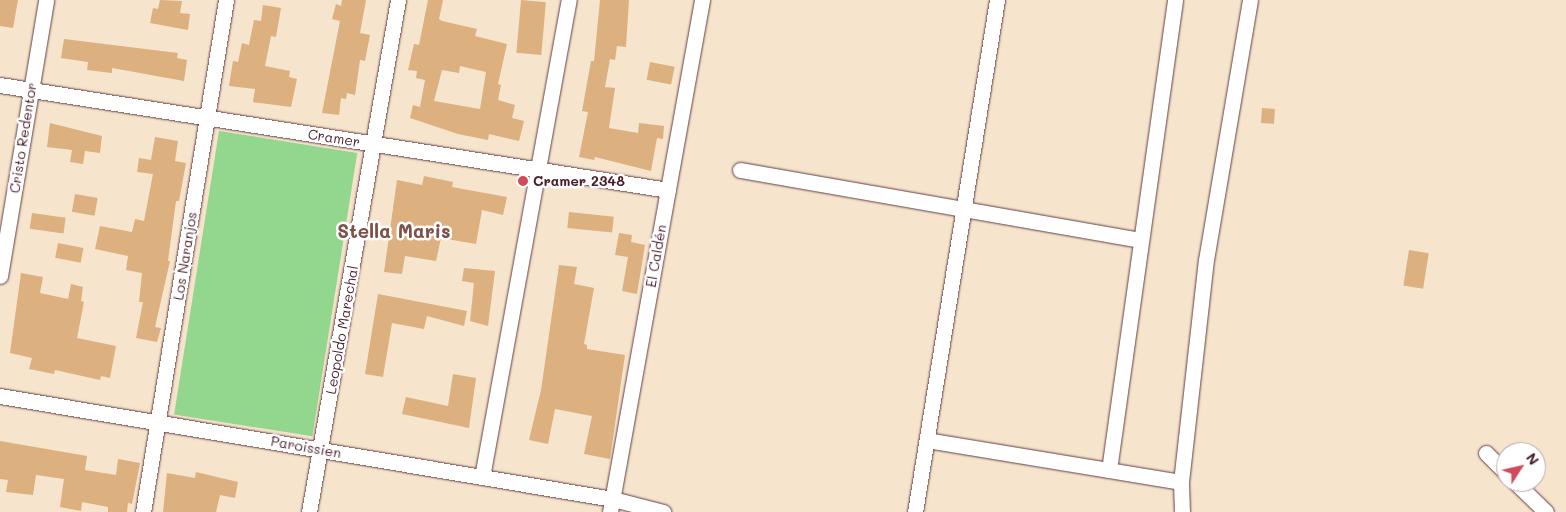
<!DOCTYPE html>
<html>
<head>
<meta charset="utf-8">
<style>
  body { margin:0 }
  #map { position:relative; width:1566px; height:512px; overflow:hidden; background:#f6e4cd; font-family:Mali,sans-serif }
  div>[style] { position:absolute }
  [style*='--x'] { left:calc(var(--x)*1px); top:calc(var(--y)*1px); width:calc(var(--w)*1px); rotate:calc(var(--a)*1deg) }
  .green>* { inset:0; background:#93d68e; transform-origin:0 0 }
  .building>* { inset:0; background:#ddb080; transform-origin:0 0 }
  .roads { filter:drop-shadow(0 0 1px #643d43) drop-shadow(0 0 1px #643d43) }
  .minor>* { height:15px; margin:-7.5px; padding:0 7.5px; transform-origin:7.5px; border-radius:7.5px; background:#fff }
  .dots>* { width:14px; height:14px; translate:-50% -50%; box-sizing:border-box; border:2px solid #fff; border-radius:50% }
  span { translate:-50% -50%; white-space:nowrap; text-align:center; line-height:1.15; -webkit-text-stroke:5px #fff; paint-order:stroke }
  .street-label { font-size:14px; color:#4a1f2b }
  .poi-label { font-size:14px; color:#4a1f2b; font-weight:700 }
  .left { translate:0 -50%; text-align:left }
  .district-label { font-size:19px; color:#7d5249; font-weight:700 }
  .north { position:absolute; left:1496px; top:442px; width:50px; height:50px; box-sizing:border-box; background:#fff; border:1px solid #b7a5aa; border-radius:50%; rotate:55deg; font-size:14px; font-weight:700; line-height:20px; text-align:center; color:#4a1f2b }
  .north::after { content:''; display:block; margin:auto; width:18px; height:22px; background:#d1495b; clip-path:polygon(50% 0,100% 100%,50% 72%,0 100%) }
</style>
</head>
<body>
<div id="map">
  <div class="green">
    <div style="left:219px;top:131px;width:140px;height:287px;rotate:9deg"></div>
  </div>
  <div class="building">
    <div style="clip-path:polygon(0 0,18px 0,13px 28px,0 26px)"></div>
    <div style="clip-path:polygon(160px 0,182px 1px,180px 13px,190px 14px,188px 30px,150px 23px,153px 8px,158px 9px)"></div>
    <div style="clip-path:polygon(342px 0,366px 0,360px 33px,370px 35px,365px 61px,360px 60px,355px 95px,347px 93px,346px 99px,341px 98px,339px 115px,322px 113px,340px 21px,332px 19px,336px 4px,341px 6px)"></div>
    <div style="clip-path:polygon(evenodd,428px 0,443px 0,439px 19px,442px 21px,477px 29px,475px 36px,507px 44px,498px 84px,501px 85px,498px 100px,515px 105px,512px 118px,524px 121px,519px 141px,489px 134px,488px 140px,458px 134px,410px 118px,413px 105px,420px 107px,425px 80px,416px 78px,417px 71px,408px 70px,414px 44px,419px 45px,428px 0,460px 66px,486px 72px,480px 109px,434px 101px,442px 70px,459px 73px,460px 66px)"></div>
    <div style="left:521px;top:0;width:25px;height:53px;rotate:5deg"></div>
    <div style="clip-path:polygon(600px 0,629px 0,626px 47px,617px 46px,615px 60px,610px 59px,605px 87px,615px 88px,609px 128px,638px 133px,639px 123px,664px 126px,663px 139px,657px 138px,651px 171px,595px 157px,594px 160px,579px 157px,588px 112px,582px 111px,591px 61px,594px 61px)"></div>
    <div style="clip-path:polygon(263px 5px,281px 8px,276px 37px,271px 36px,265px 66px,290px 71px,289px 77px,297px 79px,291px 107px,253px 102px,255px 89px,229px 86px,233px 61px,238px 62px,242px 43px,249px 45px,254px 20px,261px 21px)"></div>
    <div style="clip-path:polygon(64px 39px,178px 53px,177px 58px,187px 60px,184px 81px,112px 68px,112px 73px,87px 70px,88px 62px,61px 58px)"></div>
    <div style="left:650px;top:62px;width:25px;height:18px;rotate:11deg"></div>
    <div style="left:1262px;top:108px;width:13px;height:15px;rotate:4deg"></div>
    <div style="clip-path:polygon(50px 123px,102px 136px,100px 153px,85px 151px,83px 164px,70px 162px,72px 150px,47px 147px)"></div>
    <div style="clip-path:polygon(155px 137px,178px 141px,175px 161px,186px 163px,179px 201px,176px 201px,168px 261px,170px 261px,155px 327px,161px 328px,157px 342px,136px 338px,143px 302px,139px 302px,142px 273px,126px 270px,128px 256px,95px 249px,100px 226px,132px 232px,135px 219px,144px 221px,153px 174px,137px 172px,139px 158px,151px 160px)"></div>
    <div style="clip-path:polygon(424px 176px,453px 182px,452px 187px,507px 197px,503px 215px,482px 210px,476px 244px,441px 238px,436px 261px,405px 256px,402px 274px,384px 272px,397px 180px,422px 185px)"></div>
    <div style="left:75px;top:194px;width:23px;height:18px;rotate:10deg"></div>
    <div style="left:569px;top:212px;width:45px;height:16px;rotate:6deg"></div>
    <div style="left:32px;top:213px;width:34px;height:16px;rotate:8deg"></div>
    <div style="clip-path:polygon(619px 233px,632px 235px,631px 242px,645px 245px,637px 294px,622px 291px,628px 257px,615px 255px)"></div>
    <div style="left:58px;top:243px;width:26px;height:15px;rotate:11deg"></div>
    <div style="left:1409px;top:250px;width:20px;height:36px;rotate:9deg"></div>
    <div style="clip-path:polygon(559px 265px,577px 267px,574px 284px,594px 288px,584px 344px,587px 345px,587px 349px,625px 355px,610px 459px,584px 454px,592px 416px,555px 409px,548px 444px,529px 440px,541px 390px)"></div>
    <div style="clip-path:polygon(464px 268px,495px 271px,488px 326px,470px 321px,474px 283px,462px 281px)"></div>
    <div style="clip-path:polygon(21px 273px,43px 277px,40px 293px,68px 299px,71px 284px,83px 287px,81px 301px,84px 302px,77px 338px,116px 346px,110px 378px,101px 376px,100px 380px,55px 370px,54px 374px,29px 369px,32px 358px,10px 353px)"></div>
    <div style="clip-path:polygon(378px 294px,467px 311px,464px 326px,427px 316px,424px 329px,392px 323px,383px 377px,365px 374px)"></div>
    <div style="clip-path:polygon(453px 374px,476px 378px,469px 428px,402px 414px,406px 397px,448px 406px)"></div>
    <div style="clip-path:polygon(0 441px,87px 456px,85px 470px,116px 475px,118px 459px,140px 463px,132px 504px,128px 503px,127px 512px,108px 512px,108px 507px,82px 502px,81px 511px,60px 507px,64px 479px,36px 475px,33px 495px,6px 492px,8px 480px,0 479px)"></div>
    <div style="clip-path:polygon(196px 472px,238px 482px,235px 498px,220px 495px,216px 512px,163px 512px,167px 473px,195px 478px)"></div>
  </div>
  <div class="roads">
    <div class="minor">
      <div style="--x:0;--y:85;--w:676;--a:8.93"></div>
      <div style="--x:740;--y:170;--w:407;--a:9.9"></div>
      <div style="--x:0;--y:276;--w:280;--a:-80.5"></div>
      <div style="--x:0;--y:396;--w:622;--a:9.54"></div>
      <div style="--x:613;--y:499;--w:52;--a:14.6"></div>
      <div style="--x:927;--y:440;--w:257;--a:9.4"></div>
      <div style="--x:1486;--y:453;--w:28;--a:45"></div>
      <div style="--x:1109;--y:470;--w:475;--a:-82"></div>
      <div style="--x:482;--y:477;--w:485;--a:-79.7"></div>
      <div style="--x:1515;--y:482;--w:43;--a:44.1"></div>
      <div style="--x:143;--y:512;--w:519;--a:-80.79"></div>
      <div style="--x:309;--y:512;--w:520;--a:-80.14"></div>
      <div style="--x:610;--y:512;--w:520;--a:-79.81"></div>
      <div style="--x:915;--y:512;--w:519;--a:-80.9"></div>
      <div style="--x:1182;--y:512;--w:30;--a:-92"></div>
      <div style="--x:1181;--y:482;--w:223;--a:-83.6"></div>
      <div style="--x:1206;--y:260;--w:264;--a:-80.4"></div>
    </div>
  </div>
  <div class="dots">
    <div style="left:523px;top:181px;background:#d1495b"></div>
  </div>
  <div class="street-label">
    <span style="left:23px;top:138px;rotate:-81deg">Cristo Redentor</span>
    <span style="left:334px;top:138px;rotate:9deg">Cramer</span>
    <span style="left:185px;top:256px;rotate:-81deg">Los Naranjos</span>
    <span style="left:656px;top:256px;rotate:-80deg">El Caldén</span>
    <span style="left:342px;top:330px;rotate:-80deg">Leopoldo Marechal</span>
    <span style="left:306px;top:447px;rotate:10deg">Paroissien</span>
  </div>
  <div class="poi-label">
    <span class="left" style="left:533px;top:181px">Cramer 2348</span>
  </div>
  <div class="district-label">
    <span style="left:394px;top:231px">Stella Maris</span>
  </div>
  <div class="north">N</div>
</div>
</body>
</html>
